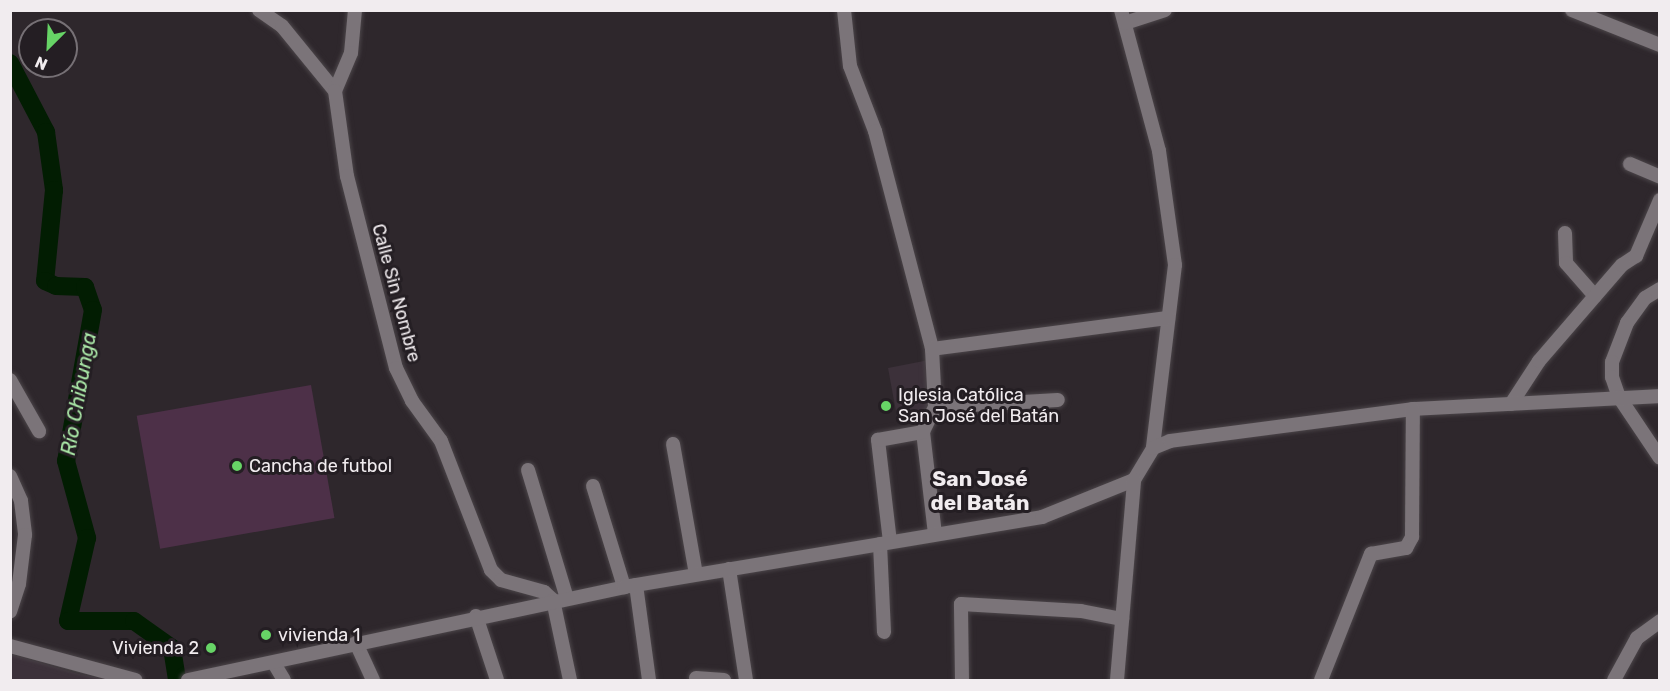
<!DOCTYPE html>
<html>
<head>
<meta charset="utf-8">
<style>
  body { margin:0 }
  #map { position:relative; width:1670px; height:691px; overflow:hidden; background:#2e272c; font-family:Rubik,sans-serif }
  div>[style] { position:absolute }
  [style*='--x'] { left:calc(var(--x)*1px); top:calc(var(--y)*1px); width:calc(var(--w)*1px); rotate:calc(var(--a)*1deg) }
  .built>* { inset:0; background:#3c313a }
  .green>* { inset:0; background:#4d3048; transform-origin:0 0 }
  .river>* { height:18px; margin:-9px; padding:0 9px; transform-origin:9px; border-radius:9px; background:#021d02 }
  .roads { filter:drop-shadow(0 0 2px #4b4549) drop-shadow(0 0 2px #4b4549) }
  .minor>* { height:14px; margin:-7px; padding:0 7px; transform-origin:7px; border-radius:7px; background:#7b7479 }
  .dots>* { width:16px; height:16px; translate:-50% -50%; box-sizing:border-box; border:3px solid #241e23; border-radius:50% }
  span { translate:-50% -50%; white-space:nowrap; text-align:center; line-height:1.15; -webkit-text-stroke:6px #241e23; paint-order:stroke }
  .street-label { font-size:18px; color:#f1ecef }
  .poi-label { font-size:18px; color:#f1ecef }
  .left { translate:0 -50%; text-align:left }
  .right { translate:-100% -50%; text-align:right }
  .water-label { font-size:20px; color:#aceaa9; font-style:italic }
  .quarter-label { font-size:21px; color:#f1ecef; font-weight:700 }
  .frame { position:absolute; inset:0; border:12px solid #f1ecef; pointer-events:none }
  .north { position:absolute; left:18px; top:18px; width:60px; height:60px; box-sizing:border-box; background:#241e23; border:2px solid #767075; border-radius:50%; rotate:204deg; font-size:16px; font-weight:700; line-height:24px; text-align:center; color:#f1ecef }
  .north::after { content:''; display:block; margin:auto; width:21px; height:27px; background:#67d466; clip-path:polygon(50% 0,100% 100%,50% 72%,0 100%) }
</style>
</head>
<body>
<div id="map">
  <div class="built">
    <div style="clip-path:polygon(929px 360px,930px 412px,897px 417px,888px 368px)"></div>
    <div style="clip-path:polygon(11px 654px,79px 674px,110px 680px,11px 680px)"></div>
  </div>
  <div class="green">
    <div style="left:311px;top:385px;width:135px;height:177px;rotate:80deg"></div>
  </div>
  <div class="river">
    <div style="--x:10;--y:63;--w:78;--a:62.4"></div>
    <div style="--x:46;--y:132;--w:59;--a:82.1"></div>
    <div style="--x:54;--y:190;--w:91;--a:95.6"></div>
    <div style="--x:45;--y:281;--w:12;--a:24"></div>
    <div style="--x:56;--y:286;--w:29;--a:2"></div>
    <div style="--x:85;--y:287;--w:24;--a:71"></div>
    <div style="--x:93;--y:310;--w:153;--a:100.1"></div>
    <div style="--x:66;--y:461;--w:80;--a:74.7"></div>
    <div style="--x:87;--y:538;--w:85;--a:102.9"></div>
    <div style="--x:68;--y:621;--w:66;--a:0"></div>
    <div style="--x:134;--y:621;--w:47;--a:35.4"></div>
    <div style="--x:172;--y:648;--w:32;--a:81"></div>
  </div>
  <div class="roads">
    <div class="minor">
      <div style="--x:259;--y:10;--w:28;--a:35"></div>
      <div style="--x:282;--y:26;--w:84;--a:50.8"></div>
      <div style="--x:355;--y:10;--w:43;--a:95.3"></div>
      <div style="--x:351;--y:53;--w:41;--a:112.8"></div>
      <div style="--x:335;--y:91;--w:86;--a:82"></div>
      <div style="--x:347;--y:176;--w:198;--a:75.7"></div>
      <div style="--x:396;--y:368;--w:37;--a:64"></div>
      <div style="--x:412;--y:401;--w:49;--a:54.1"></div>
      <div style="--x:441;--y:441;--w:138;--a:68.8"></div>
      <div style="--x:491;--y:570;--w:14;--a:45"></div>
      <div style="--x:501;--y:580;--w:45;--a:15.6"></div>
      <div style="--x:544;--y:592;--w:12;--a:42"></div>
      <div style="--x:553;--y:600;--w:82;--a:78"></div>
      <div style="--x:844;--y:10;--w:56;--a:83.9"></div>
      <div style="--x:850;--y:66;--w:70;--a:69"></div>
      <div style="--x:875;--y:131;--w:225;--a:75.3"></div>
      <div style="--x:932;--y:349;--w:58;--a:87"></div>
      <div style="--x:935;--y:407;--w:28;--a:116"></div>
      <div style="--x:923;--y:432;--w:103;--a:83.3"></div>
      <div style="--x:1121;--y:10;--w:146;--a:74.9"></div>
      <div style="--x:1159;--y:151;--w:115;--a:82"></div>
      <div style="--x:1175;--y:265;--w:184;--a:96.9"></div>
      <div style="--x:1572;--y:10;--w:95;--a:21.7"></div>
      <div style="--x:1125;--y:23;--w:42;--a:-18"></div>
      <div style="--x:1630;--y:164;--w:33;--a:23"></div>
      <div style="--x:1565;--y:233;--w:30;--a:88"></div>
      <div style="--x:1566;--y:263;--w:44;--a:48.7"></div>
      <div style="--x:1660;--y:289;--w:17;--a:149"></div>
      <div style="--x:1645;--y:298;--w:31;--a:126"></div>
      <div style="--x:1627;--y:323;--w:42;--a:111"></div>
      <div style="--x:1612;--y:362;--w:15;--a:90"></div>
      <div style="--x:1612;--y:377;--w:21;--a:71"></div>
      <div style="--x:1619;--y:397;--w:73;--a:56.1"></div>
      <div style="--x:932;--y:349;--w:238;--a:-7.5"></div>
      <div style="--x:10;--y:380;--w:59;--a:60.4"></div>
      <div style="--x:1511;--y:404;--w:51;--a:-56.9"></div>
      <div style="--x:1539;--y:361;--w:127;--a:-49.2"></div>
      <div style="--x:1622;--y:265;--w:17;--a:-33"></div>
      <div style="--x:1636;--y:256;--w:61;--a:-66.8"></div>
      <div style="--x:935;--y:407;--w:123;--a:-3.3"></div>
      <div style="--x:673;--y:444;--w:132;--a:80"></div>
      <div style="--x:528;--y:470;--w:134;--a:73.1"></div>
      <div style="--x:10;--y:476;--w:27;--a:66"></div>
      <div style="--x:21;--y:501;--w:34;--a:83"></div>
      <div style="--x:25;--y:535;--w:49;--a:97"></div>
      <div style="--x:19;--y:584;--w:29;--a:108"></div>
      <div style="--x:593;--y:486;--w:106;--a:72.9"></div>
      <div style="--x:890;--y:542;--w:103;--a:-96.7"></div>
      <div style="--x:878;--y:440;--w:46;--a:-10.1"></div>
      <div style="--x:880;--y:544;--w:88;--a:87.4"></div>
      <div style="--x:729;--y:569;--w:112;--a:81.3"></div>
      <div style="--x:636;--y:585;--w:96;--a:82.2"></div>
      <div style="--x:476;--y:616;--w:67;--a:71.8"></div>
      <div style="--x:356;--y:643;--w:41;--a:65.3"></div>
      <div style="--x:10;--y:646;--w:130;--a:15.2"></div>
      <div style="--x:275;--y:665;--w:17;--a:59"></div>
      <div style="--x:696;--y:678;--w:28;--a:4"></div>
      <div style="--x:188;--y:680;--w:446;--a:-12"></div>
      <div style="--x:624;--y:587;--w:424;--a:-9.5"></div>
      <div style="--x:1042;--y:517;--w:99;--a:-21.9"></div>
      <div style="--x:1134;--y:480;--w:37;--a:-59"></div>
      <div style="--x:1153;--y:448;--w:18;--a:-22"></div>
      <div style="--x:1170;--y:441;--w:245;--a:-7.5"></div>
      <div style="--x:1413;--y:409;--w:247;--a:-3"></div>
      <div style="--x:962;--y:680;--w:76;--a:-90.8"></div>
      <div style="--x:961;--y:604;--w:120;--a:3.3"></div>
      <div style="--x:1081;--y:611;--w:42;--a:11"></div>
      <div style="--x:1117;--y:680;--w:201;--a:-85.1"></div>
      <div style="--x:1321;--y:680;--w:136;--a:-68.4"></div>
      <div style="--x:1371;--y:554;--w:36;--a:-10"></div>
      <div style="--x:1406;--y:548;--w:13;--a:-61"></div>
      <div style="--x:1412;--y:537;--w:128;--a:-89.6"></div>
      <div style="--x:1614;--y:680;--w:48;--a:-61.3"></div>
      <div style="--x:1637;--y:638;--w:29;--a:-36"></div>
    </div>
  </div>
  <div class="dots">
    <div style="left:886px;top:406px;background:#67d466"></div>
    <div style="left:237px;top:466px;background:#67d466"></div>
    <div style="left:266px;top:635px;background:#67d466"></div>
    <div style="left:211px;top:648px;background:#67d466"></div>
  </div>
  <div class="street-label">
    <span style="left:396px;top:293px;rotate:75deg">Calle Sin Nombre</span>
  </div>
  <div class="poi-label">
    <span class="left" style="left:898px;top:406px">Iglesia Católica<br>San José del Batán</span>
    <span class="left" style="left:249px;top:466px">Cancha de futbol</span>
    <span class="left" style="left:278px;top:635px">vivienda 1</span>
    <span class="right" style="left:199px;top:648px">Vivienda 2</span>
  </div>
  <div class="water-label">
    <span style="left:79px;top:394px;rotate:-80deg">Río Chibunga</span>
  </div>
  <div class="quarter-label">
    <span style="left:980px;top:491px">San José<br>del Batán</span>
  </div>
  <div class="frame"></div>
  <div class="north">N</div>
</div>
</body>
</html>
